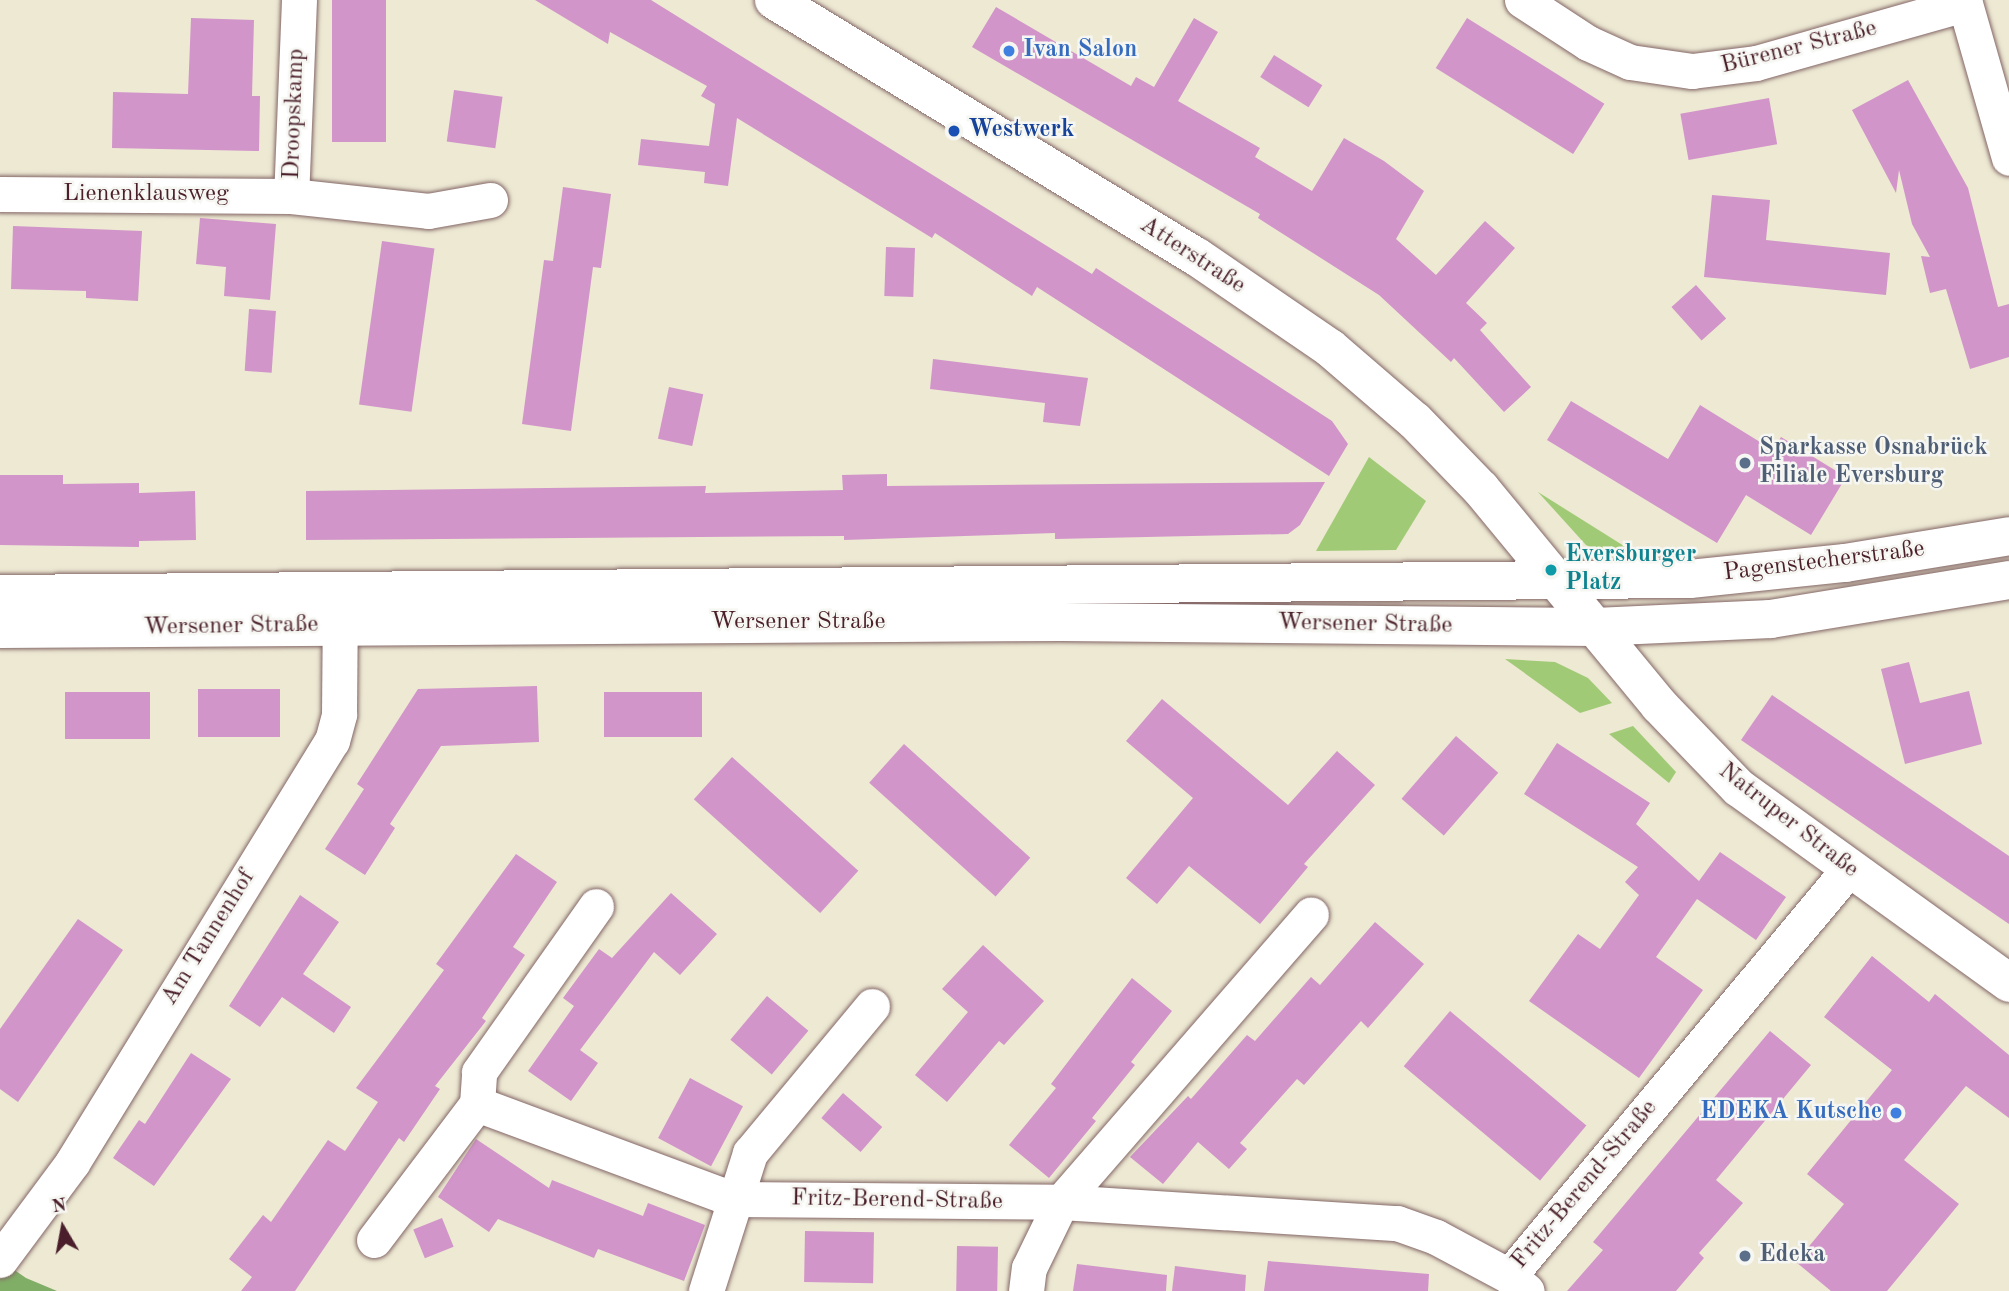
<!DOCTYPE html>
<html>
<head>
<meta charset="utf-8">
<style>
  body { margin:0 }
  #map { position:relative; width:2009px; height:1291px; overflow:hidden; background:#ede9d3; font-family:"Old Standard TT",serif }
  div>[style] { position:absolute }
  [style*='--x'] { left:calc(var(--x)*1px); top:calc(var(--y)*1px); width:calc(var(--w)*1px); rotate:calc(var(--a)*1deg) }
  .green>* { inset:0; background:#a1ca76 }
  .forest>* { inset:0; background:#80ae67 }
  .building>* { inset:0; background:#d195c9; transform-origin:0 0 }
  .roads { filter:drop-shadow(0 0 2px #836666) drop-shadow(0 0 2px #836666) }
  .street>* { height:35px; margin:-17.5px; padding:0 17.5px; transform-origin:17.5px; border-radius:17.5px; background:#fff }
  .secondary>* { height:38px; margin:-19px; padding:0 19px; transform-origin:19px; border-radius:19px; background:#fff }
  .dots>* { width:19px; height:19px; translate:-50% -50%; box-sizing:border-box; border:4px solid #f6f6f2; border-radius:50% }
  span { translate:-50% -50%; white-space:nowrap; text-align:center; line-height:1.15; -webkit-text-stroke:5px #f6f6f2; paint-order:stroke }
  .street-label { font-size:24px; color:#4a1f2b }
  .shop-label { font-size:24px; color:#366cbe; font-weight:700 }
  .left { translate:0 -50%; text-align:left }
  .right { translate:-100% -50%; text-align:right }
  .transit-label { font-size:24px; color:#164399; font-weight:700 }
  .service-label { font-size:24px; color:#4e5e75; font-weight:700 }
  .culture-label { font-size:24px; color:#0d838f; font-weight:700 }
  .north { position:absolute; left:28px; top:1193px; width:70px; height:70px; -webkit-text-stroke:5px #f6f6f2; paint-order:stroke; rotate:350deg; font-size:19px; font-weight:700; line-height:28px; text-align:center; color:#4a1f2b }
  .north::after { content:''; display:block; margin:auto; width:24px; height:32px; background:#4a1f2b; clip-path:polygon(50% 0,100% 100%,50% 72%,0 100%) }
</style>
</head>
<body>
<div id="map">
  <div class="green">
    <div style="clip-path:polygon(1369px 457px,1426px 501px,1396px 550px,1316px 551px)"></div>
    <div style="clip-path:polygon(1538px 492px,1632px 551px,1600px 552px,1586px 545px)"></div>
    <div style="clip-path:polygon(1505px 659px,1555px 662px,1588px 678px,1612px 703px,1580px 713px)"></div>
    <div style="clip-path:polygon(1633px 726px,1676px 772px,1669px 783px,1609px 734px)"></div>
  </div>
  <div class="forest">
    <div style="clip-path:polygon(0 1260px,26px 1278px,57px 1291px,0 1291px)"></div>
  </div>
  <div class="building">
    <div style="left:332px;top:0;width:54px;height:142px"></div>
    <div style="clip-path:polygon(535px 0,651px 0,1092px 274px,1096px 268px,1332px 421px,1348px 444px,1329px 476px,1037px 287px,1032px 296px,935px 233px,932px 238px,737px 118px,728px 186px,704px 183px,705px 172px,638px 165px,641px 139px,709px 146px,715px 104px,701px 96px,707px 86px,610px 32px,608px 44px)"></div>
    <div style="clip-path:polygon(996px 7px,1131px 86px,1136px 77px,1154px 87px,1194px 18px,1218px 32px,1178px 101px,1260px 148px,1255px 157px,1312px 191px,1344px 138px,1384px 161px,1424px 191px,1396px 239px,1436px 275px,1485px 221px,1515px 248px,1466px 303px,1487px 323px,1480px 330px,1531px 387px,1504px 412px,1454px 358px,1451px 362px,1379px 295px,1258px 218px,1260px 214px,972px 47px)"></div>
    <div style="clip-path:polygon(191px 18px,254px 20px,252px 96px,260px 96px,259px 151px,112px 148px,113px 92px,188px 94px)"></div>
    <div style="left:1467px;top:18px;width:162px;height:59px;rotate:32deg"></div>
    <div style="left:1274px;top:55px;width:57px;height:26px;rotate:32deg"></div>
    <div style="clip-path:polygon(1908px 80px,1968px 188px,1998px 307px,2009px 304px,2009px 357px,1970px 369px,1946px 289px,1930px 293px,1921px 256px,1930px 257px,1912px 224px,1899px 170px,1896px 193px,1852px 110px)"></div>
    <div style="left:454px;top:90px;width:49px;height:52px;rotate:8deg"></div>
    <div style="left:1769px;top:98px;width:47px;height:90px;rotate:80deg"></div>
    <div style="clip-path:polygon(563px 187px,611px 194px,601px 268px,593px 267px,571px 431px,522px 424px,544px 260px,553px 261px)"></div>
    <div style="clip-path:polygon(1712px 195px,1770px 200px,1766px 240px,1890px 253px,1886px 295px,1704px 277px)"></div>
    <div style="clip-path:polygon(200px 218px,276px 224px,270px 300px,224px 296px,226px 267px,196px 264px)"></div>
    <div style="clip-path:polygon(13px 226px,142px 231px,138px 301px,86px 298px,86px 291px,11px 289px)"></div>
    <div style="left:382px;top:241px;width:53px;height:165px;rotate:8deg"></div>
    <div style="left:886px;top:247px;width:29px;height:49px;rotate:2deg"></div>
    <div style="left:1696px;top:285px;width:45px;height:33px;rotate:48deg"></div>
    <div style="left:249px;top:309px;width:27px;height:62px;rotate:4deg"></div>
    <div style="clip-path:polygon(933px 359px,1088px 378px,1080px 426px,1043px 422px,1045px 403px,930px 389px)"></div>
    <div style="left:669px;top:387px;width:35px;height:53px;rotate:12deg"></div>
    <div style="clip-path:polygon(1571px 401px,1668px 459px,1700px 405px,1773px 450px,1781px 437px,1846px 477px,1811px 535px,1746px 495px,1717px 543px,1547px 440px)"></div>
    <div style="clip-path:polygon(887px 474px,887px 486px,1325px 482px,1300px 525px,1288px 534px,1055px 539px,1055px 533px,844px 540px,844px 536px,306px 540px,306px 491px,706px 486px,705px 493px,843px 490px,842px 475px)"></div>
    <div style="clip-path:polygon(0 475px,63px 475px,63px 484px,139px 483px,139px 493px,195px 491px,196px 540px,139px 541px,139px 547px,0 545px)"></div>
    <div style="clip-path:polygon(1909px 662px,1920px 703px,1969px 691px,1982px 744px,1905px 764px,1881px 669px)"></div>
    <div style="clip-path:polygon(537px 686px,539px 742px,441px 746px,390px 824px,395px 828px,365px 875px,325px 849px,364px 789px,357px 784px,418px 689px)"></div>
    <div style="left:280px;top:689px;width:48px;height:82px;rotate:90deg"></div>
    <div style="left:150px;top:692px;width:47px;height:85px;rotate:90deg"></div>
    <div style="left:702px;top:692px;width:45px;height:98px;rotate:90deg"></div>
    <div style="clip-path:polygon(1772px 695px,2009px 856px,2009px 924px,1741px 740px)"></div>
    <div style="clip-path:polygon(1162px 699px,1288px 805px,1337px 751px,1375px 785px,1304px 864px,1308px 867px,1260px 924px,1189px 866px,1157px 904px,1126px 878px,1193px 798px,1126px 741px)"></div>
    <div style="left:1456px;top:736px;width:56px;height:83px;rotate:41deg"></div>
    <div style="clip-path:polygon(1557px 743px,1650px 803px,1636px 824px,1699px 881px,1720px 852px,1786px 897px,1756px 940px,1697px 899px,1656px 957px,1703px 990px,1639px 1078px,1529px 1001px,1578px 934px,1600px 949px,1639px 895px,1625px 882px,1638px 867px,1524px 794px)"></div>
    <div style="left:904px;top:744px;width:170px;height:52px;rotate:42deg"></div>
    <div style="left:732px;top:757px;width:170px;height:57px;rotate:42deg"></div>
    <div style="clip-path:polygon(516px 854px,557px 882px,513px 947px,525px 955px,482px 1018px,486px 1021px,435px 1086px,440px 1089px,404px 1142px,399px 1138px,295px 1291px,241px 1291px,252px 1277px,229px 1259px,263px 1215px,271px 1222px,328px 1140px,345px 1151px,378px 1102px,356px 1088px,444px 970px,436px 964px)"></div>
    <div style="clip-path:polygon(671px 893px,717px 934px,680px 975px,654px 952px,580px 1050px,598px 1063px,571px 1101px,528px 1071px,574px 1006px,563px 998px,599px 949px,612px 958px)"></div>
    <div style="clip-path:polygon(300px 895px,339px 922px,303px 974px,351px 1007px,334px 1033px,282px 997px,260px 1027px,229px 1006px)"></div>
    <div style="clip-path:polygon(78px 919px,123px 950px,18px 1102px,0 1089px,0 1029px)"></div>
    <div style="clip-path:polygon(1375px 922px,1424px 964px,1368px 1028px,1361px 1021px,1304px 1085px,1297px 1079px,1240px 1143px,1247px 1149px,1229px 1169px,1198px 1142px,1163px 1184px,1130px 1157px,1188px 1096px,1191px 1099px,1247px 1035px,1255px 1041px,1311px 977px,1320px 985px)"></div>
    <div style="clip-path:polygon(983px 945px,1044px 1001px,1004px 1045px,999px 1041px,947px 1102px,915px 1075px,968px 1012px,942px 989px)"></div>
    <div style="clip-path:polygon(1872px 956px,1929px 1002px,1935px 994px,2009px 1055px,2009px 1118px,1966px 1086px,1904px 1160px,1959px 1204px,1887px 1291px,1831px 1291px,1796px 1262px,1844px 1204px,1807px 1174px,1892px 1070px,1824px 1017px)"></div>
    <div style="clip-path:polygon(1132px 978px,1172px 1011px,1131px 1062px,1135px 1065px,1092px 1118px,1096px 1121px,1049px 1178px,1009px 1145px,1056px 1088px,1051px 1084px)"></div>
    <div style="left:767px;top:996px;width:54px;height:57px;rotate:40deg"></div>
    <div style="left:1450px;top:1011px;width:178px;height:72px;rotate:40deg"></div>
    <div style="clip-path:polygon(1770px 1031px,1811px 1065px,1716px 1180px,1743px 1203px,1699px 1253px,1704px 1258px,1676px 1291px,1567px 1291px,1603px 1250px,1593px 1242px)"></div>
    <div style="clip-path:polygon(191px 1053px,231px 1079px,154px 1186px,113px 1158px,139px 1120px,145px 1124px)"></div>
    <div style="left:690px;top:1078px;width:60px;height:68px;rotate:28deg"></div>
    <div style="left:843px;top:1093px;width:52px;height:33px;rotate:41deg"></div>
    <div style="clip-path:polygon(476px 1139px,549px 1188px,552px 1180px,643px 1216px,648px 1203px,705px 1225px,684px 1281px,598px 1249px,594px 1258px,498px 1219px,489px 1232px,438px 1197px)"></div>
    <div style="left:442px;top:1218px;width:31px;height:31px;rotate:68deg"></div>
    <div style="left:805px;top:1231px;width:69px;height:51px;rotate:1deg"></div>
    <div style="left:957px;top:1246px;width:41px;height:45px;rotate:1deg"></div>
    <div style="clip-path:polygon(1268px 1261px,1429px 1274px,1428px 1291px,1264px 1291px)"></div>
    <div style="clip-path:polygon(1077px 1264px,1167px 1275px,1166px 1291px,1073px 1291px)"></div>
    <div style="clip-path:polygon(1175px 1266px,1246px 1275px,1245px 1291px,1172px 1291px)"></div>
  </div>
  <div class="roads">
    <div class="street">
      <div style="--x:299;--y:0;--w:196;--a:92.3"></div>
      <div style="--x:291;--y:196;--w:138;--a:6.2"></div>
      <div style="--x:428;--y:211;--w:63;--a:-10.1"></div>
      <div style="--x:1522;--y:0;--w:79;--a:33.1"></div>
      <div style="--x:1588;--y:43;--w:46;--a:24.3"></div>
      <div style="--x:1630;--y:62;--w:63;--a:8.3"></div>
      <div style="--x:1692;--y:71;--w:64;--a:-7.1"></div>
      <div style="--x:1756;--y:63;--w:217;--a:-15.8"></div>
      <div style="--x:1964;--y:0;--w:164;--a:74.1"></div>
      <div style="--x:0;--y:194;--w:291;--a:0.4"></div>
      <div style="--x:477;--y:1104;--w:273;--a:20.4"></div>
      <div style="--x:733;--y:1199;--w:328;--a:0.5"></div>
      <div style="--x:1061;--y:1202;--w:337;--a:3.6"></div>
      <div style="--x:1397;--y:1223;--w:41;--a:19.7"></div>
      <div style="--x:1436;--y:1237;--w:83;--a:28.1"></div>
      <div style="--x:1509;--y:1276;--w:23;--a:40"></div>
      <div style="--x:374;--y:1240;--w:171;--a:-52.9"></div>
      <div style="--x:477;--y:1104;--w:32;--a:-86"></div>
      <div style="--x:479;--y:1072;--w:203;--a:-54.8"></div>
      <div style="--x:0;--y:1260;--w:121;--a:-53.4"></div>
      <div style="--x:72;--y:1163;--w:496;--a:-58.4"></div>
      <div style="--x:332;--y:741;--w:28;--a:-75"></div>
      <div style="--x:339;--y:714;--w:117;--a:-89.5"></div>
      <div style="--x:1509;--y:1276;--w:529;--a:-50.14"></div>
      <div style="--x:706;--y:1291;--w:145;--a:-72.3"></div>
      <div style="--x:750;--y:1153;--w:191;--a:-50.3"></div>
      <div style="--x:1026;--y:1291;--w:23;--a:-83"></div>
      <div style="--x:1029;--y:1268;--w:73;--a:-64.1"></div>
      <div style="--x:1061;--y:1202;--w:381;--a:-49"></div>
    </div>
    <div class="secondary">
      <div style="--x:774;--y:0;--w:495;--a:31.3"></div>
      <div style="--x:1197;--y:257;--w:161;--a:34.4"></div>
      <div style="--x:1330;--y:348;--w:112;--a:40.7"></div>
      <div style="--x:1415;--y:421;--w:95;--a:45.9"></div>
      <div style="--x:1481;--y:489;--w:280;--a:50.5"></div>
      <div style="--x:1659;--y:705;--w:115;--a:46.1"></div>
      <div style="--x:1739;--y:788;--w:333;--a:35.8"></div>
      <div style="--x:0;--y:594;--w:1690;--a:-0.51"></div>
      <div style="--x:1690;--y:579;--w:156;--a:-5.9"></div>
      <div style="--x:1845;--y:563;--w:166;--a:-9.3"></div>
      <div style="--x:0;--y:629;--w:1062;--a:-0.38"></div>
      <div style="--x:1062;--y:622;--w:533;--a:0.54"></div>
      <div style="--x:1595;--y:627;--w:176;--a:-2.6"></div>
      <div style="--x:1771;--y:619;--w:241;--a:-9.3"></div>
    </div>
  </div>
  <div class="dots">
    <div style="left:1009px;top:51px;background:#3f7fe0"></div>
    <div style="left:954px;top:131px;background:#1a4fb4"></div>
    <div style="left:1745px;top:463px;background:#5c6f8a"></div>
    <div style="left:1551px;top:570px;background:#0f9aa8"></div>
    <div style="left:1896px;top:1113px;background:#3f7fe0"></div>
    <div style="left:1745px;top:1256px;background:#5c6f8a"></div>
  </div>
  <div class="street-label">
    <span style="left:1799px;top:48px;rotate:-14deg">Bürener Straße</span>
    <span style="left:295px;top:114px;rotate:-88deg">Droopskamp</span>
    <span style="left:146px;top:195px">Lienenklausweg</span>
    <span style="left:1192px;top:256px;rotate:33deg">Atterstraße</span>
    <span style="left:1824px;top:562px;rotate:-7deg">Pagenstecherstraße</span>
    <span style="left:798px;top:623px">Wersener Straße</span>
    <span style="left:1365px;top:625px;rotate:1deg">Wersener Straße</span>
    <span style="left:231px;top:627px;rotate:-1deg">Wersener Straße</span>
    <span style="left:1788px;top:821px;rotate:38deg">Natruper Straße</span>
    <span style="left:209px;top:938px;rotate:-58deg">Am Tannenhof</span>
    <span style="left:1585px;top:1185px;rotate:-50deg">Fritz-Berend-Straße</span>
    <span style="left:897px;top:1201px;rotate:1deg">Fritz-Berend-Straße</span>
  </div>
  <div class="shop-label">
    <span class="left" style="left:1023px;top:51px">Ivan Salon</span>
    <span class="right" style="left:1882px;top:1113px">EDEKA Kutsche</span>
  </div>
  <div class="transit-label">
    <span class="left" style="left:968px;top:131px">Westwerk</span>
  </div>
  <div class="service-label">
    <span class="left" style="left:1759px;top:463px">Sparkasse Osnabrück<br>Filiale Eversburg</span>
    <span class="left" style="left:1759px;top:1256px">Edeka</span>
  </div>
  <div class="culture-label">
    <span class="left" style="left:1565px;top:570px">Eversburger<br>Platz</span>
  </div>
  <div class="north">N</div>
</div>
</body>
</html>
